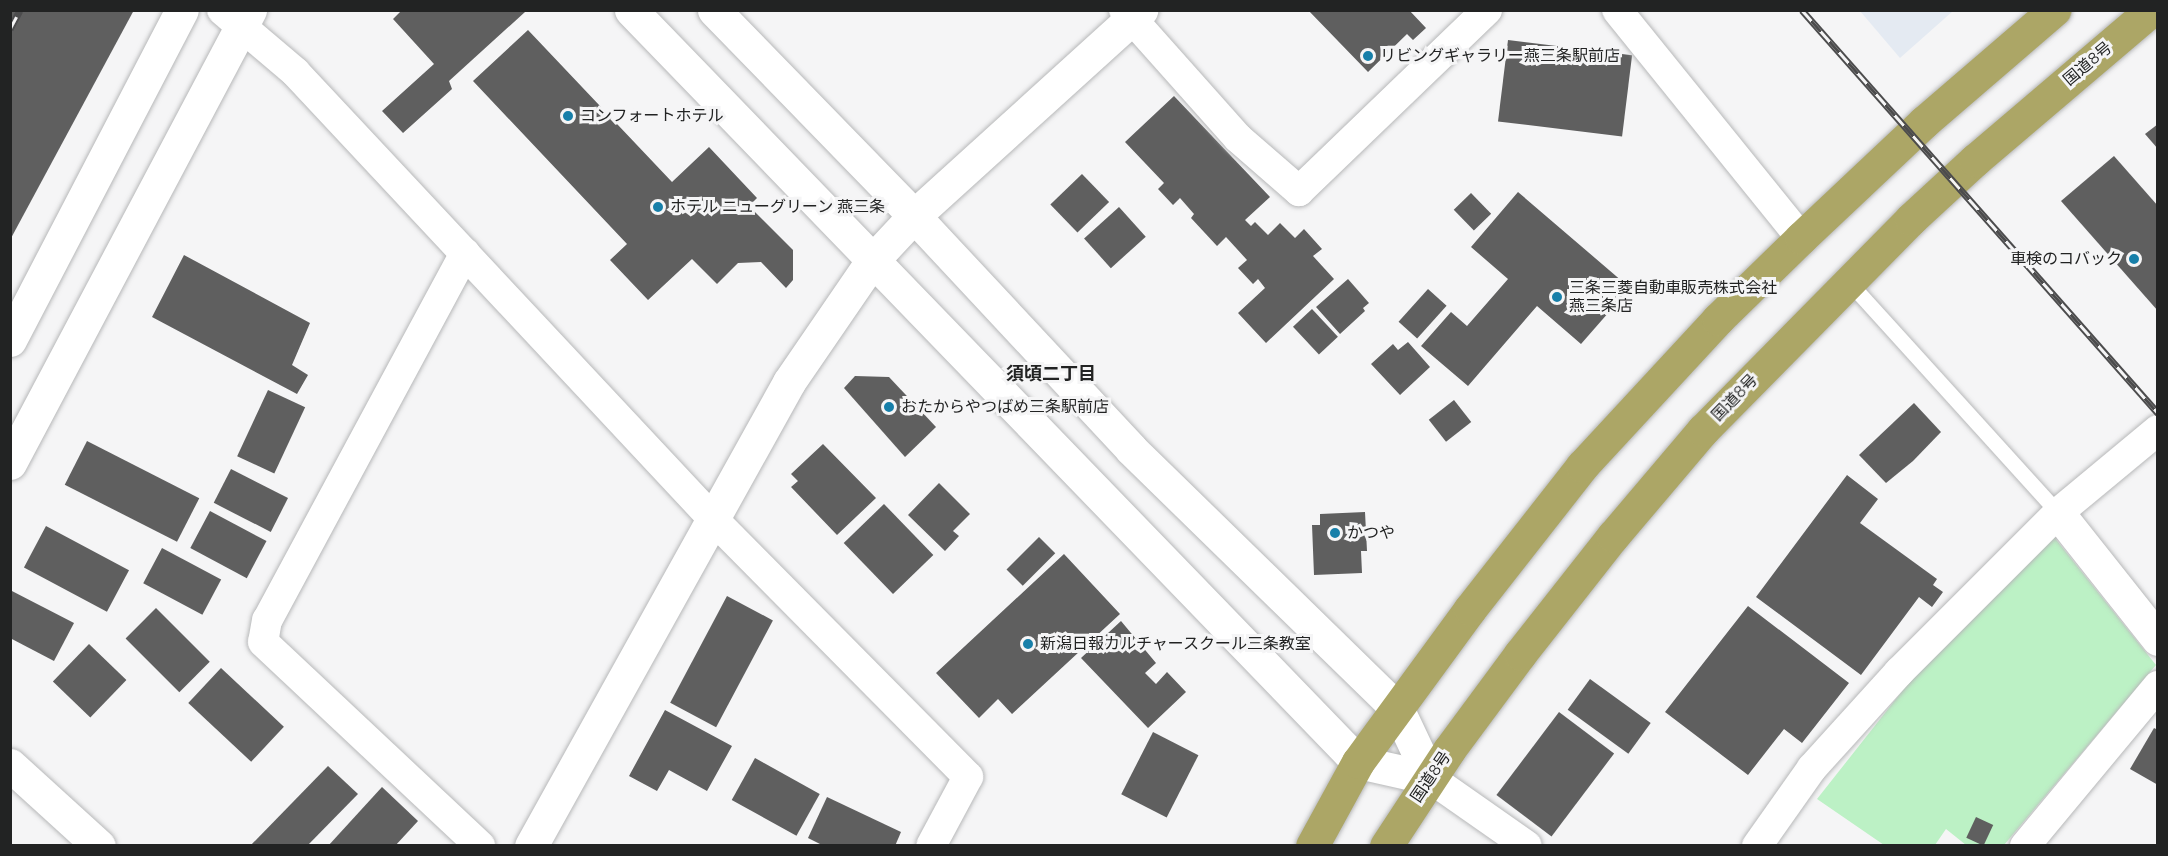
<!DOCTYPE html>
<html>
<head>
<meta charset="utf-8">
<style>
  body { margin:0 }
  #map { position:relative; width:2168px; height:856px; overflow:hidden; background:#f5f5f6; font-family:Raleway,"Noto Sans JP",sans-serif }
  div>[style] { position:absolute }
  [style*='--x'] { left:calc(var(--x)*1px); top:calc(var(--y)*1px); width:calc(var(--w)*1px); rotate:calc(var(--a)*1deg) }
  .built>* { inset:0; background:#e4eaf2 }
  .green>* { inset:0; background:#bcf1c5 }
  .building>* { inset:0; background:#5f5f5f; transform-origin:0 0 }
  .roads { filter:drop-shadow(0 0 2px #b7b8b9) drop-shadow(0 0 2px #b7b8b9) }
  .service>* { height:15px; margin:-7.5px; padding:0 7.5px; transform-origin:7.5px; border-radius:7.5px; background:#fff }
  .minor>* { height:30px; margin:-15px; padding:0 15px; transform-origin:15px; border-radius:15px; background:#fff }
  .tertiary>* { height:33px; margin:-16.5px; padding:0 16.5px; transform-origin:16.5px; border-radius:16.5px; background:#fff }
  .trunk>* { height:33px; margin:-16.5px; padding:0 16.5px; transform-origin:16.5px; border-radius:16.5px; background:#aca666 }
  .rail>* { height:7px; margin-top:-3.5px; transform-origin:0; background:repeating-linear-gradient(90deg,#f5f5f6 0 14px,#4c4c4d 0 28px); box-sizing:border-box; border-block:2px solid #4c4c4d }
  .dots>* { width:16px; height:16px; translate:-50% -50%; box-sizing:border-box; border:3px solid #f5f5f6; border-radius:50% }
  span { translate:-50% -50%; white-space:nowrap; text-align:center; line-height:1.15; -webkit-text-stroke:6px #f5f5f6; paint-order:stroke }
  .poi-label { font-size:16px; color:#222323 }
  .left { translate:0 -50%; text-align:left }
  .right { translate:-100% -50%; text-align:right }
  .street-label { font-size:16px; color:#222323 }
  .neighbourhood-label { font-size:18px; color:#222323; font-weight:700 }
  .frame { position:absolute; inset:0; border:12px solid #222323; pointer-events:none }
</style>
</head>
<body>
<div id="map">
  <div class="built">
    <div style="clip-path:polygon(1860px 11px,1953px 11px,1900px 58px)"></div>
  </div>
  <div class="green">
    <div style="clip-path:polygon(2054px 537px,2156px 665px,2004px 845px,1966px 845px,1946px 829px,1935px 845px,1884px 845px,1817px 799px,1907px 685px)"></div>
  </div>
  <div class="building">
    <div style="clip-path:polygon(10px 10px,134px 10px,10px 240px)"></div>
    <div style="clip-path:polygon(402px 10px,525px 12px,449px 81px,452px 89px,403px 133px,382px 111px,434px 64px,393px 19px)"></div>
    <div style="clip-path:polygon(1308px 10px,1409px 10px,1426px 28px,1413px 40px,1407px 34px,1368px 72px)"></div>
    <div style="clip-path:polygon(528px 30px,672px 182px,709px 147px,757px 198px,749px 206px,793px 250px,793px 280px,786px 288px,761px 262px,738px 263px,717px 284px,692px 259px,648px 300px,610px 260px,627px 244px,473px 81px)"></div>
    <div style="left:1508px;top:40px;width:125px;height:82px;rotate:7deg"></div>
    <div style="clip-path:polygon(1174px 96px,1270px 197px,1245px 220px,1251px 226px,1255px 222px,1268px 235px,1280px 223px,1295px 238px,1304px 229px,1322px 249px,1313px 256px,1334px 279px,1266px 343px,1238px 313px,1265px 288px,1258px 279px,1253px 284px,1238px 268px,1247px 260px,1226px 237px,1217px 246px,1191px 218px,1194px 214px,1180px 198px,1173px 205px,1158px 189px,1164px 183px,1125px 142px)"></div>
    <div style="clip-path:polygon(2158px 124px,2158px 149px,2145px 134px)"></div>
    <div style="clip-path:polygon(2114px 156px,2158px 206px,2158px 311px,2061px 201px)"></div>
    <div style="left:1082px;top:174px;width:39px;height:44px;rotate:46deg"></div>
    <div style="clip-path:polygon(1518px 192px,1630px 288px,1581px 344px,1537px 306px,1468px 386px,1421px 346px,1451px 312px,1467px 326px,1508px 279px,1471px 247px)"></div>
    <div style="left:1471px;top:193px;width:29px;height:24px;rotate:46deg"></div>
    <div style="left:1119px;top:207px;width:40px;height:47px;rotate:48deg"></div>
    <div style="clip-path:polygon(184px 255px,310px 323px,292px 365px,308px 375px,297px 394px,152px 317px)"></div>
    <div style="clip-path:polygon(1348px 279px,1369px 303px,1363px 308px,1365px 311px,1340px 334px,1316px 307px)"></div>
    <div style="left:1428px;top:289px;width:25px;height:44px;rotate:42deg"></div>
    <div style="left:1312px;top:309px;width:38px;height:26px;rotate:47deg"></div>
    <div style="clip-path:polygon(1408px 342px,1430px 367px,1400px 395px,1371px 364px,1393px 344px,1398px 350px)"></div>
    <div style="clip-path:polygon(855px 376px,889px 377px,936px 427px,905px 457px,844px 388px)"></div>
    <div style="left:268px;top:390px;width:41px;height:73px;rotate:25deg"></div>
    <div style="left:1454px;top:400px;width:28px;height:32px;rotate:52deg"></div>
    <div style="clip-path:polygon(1914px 403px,1941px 432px,1913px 461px,1886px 483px,1859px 455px)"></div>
    <div style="left:87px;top:441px;width:126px;height:49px;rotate:27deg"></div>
    <div style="clip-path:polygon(823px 444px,876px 498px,837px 535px,791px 487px,798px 481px,791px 474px)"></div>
    <div style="left:231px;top:469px;width:64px;height:38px;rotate:27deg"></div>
    <div style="clip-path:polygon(1847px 475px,1878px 499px,1860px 523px,1937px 579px,1933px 585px,1943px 592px,1932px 607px,1919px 597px,1861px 675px,1756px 597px)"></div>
    <div style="clip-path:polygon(939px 483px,970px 514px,953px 531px,959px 536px,945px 551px,908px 515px)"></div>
    <div style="left:884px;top:504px;width:71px;height:56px;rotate:46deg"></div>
    <div style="left:210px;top:511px;width:64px;height:42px;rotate:28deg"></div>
    <div style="clip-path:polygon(1365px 512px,1367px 551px,1361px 551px,1362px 573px,1314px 575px,1312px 525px,1320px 525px,1320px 514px)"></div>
    <div style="left:46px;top:526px;width:94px;height:47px;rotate:28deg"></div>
    <div style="left:1039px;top:537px;width:23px;height:46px;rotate:45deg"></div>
    <div style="left:162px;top:548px;width:67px;height:40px;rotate:28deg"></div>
    <div style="clip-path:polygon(1064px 554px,1120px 614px,1012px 714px,998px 699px,979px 718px,936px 673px)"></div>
    <div style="clip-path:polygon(10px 590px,74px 623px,54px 661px,10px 638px)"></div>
    <div style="left:727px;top:596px;width:52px;height:121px;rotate:28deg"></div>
    <div style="clip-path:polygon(1748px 606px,1849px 683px,1802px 743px,1784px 729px,1748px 775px,1665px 712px)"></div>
    <div style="left:156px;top:608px;width:76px;height:43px;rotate:45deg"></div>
    <div style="clip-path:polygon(1121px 621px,1156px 663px,1145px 673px,1156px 684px,1167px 672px,1186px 692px,1148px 728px,1081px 658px)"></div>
    <div style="left:89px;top:644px;width:52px;height:52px;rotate:44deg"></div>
    <div style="left:221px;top:668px;width:86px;height:48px;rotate:43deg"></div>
    <div style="left:1590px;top:679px;width:75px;height:38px;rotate:36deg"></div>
    <div style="clip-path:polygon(665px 710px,732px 746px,707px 791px,669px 770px,657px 791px,629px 776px)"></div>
    <div style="left:1559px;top:712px;width:69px;height:104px;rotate:37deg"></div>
    <div style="clip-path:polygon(2154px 728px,2158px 730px,2158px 785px,2130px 769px)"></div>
    <div style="left:1153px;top:732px;width:51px;height:70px;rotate:27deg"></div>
    <div style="left:755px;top:758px;width:74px;height:48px;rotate:29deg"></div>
    <div style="clip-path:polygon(328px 766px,358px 794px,307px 846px,250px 846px)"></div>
    <div style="clip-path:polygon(382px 787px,418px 821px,395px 846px,328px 846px)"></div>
    <div style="clip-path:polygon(827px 797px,901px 832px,895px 846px,824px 846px,808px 838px)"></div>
    <div style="left:1976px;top:817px;width:19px;height:23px;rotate:25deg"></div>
  </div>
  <div class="roads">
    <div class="service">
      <div style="--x:1848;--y:281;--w:313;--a:47.8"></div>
    </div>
    <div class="minor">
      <div style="--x:222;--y:10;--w:96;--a:40.3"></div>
      <div style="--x:295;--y:72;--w:611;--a:46.92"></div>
      <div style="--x:712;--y:518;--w:364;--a:45.3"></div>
      <div style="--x:968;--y:777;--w:78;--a:118.2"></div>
      <div style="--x:1124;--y:10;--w:171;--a:48.3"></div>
      <div style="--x:1238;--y:138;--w:81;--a:41"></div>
      <div style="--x:1299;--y:191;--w:261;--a:-43.9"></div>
      <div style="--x:1617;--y:10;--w:293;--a:51.1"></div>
      <div style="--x:465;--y:253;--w:417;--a:118.3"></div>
      <div style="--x:267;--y:620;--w:22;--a:100"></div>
      <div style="--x:263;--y:642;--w:298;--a:43.2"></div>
      <div style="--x:1430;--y:778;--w:118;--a:35"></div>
      <div style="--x:1757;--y:846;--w:95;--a:-54.8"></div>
      <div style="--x:1812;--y:768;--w:130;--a:-47.8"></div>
      <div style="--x:1899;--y:672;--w:225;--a:-45"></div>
      <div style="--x:2058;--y:513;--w:130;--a:-39.7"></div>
      <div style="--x:2025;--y:846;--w:208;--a:-50.3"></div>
    </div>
    <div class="tertiary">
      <div style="--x:631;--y:10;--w:1046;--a:45.97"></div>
      <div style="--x:1358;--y:762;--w:74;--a:12.5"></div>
      <div style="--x:714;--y:10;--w:287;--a:45.8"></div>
      <div style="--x:914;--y:216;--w:318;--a:47"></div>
      <div style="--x:1131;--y:449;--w:373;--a:44.3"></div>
      <div style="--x:1398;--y:710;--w:75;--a:64.8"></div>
      <div style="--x:10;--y:340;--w:372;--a:-62.5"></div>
      <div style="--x:10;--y:463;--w:513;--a:-62.09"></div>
      <div style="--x:2058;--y:513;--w:161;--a:51.6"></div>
      <div style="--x:10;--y:765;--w:120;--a:42.3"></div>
      <div style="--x:531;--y:846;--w:531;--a:-60.92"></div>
      <div style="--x:789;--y:382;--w:147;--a:-55.6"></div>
      <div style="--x:872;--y:261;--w:62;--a:-47"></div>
      <div style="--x:914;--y:216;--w:307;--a:-42.2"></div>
    </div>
    <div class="trunk">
      <div style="--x:1312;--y:846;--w:96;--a:-61.3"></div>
      <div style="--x:1358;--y:762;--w:190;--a:-53.8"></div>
      <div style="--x:1470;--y:609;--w:182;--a:-51.9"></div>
      <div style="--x:1582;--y:466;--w:200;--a:-47.2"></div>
      <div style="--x:1718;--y:319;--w:116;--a:-44.3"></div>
      <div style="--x:1801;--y:238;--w:169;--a:-43.3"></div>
      <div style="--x:1924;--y:122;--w:172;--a:-40.7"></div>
      <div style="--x:1386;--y:846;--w:115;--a:-56.7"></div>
      <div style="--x:1449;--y:750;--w:119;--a:-53.5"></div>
      <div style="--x:1520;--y:654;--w:150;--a:-51.8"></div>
      <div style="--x:1613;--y:536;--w:139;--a:-49.7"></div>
      <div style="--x:1703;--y:430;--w:296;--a:-45.4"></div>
      <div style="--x:1911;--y:219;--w:87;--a:-42.7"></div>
      <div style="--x:1975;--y:160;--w:231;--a:-40.4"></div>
    </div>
  </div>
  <div class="rail">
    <div style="--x:1802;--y:10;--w:538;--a:48.54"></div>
    <div style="--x:10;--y:29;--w:21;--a:-62"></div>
  </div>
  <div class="dots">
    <div style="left:1368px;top:56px;background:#177fa9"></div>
    <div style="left:568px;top:116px;background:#177fa9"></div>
    <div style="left:658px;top:207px;background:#177fa9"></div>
    <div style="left:2134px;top:259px;background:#177fa9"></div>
    <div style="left:1557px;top:297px;background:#177fa9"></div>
    <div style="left:889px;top:407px;background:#177fa9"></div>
    <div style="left:1335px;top:533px;background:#177fa9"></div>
    <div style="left:1028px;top:644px;background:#177fa9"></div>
  </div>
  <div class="poi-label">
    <span class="left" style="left:1380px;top:56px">リビングギャラリー燕三条駅前店</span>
    <span class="left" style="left:580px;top:116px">コンフォートホテル</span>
    <span class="left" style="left:670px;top:207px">ホテル ニューグリーン 燕三条</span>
    <span class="right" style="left:2122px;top:259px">車検のコバック</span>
    <span class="left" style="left:1569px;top:297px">三条三菱自動車販売株式会社<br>燕三条店</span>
    <span class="left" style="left:901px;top:407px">おたからやつばめ三条駅前店</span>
    <span class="left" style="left:1347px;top:533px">かつや</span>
    <span class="left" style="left:1040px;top:644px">新潟日報カルチャースクール三条教室</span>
  </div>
  <div class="street-label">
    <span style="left:2088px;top:64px;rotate:-40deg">国道8号</span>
    <span style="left:1735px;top:398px;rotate:-46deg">国道8号</span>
    <span style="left:1431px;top:777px;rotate:-56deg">国道8号</span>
  </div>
  <div class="neighbourhood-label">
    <span style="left:1051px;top:374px">須頃二丁目</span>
  </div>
  <div class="frame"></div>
</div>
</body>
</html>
